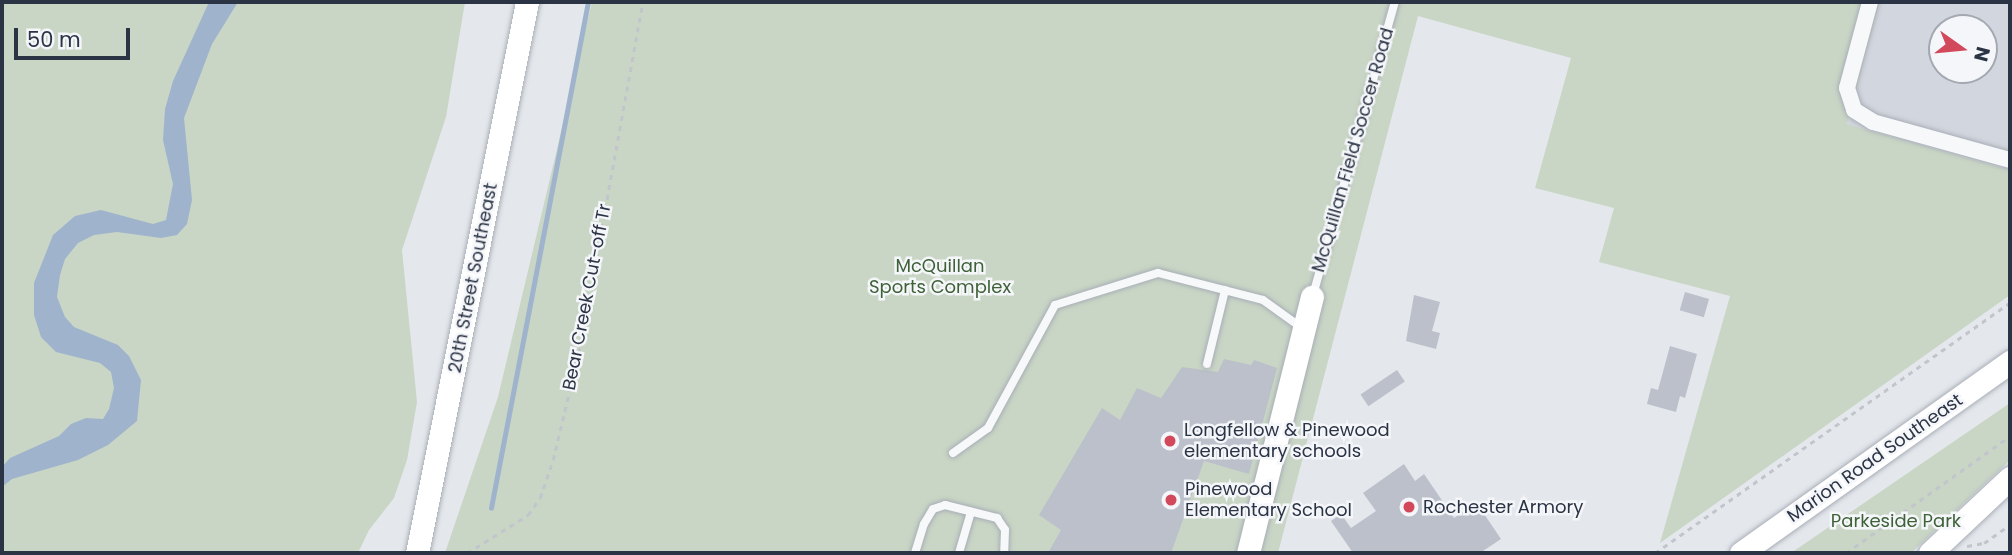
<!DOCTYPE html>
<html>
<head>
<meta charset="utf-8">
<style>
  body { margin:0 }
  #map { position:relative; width:2012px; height:555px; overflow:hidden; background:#e4e7ec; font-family:Poppins,sans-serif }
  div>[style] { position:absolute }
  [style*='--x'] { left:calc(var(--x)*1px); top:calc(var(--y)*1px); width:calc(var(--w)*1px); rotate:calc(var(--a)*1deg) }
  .built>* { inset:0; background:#d2d6de }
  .green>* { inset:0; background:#c9d6c5 }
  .water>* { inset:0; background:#9fb4cc }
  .stream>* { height:4.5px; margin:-2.25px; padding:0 2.25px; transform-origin:2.25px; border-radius:2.25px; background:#9fb4cc }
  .building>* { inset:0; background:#bbc0ca; transform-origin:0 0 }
  .path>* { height:2.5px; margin-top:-1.25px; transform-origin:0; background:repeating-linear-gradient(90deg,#c2c5cb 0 5px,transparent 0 10px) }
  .roads { filter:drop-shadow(0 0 2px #a9aeb7) drop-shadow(0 0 2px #a9aeb7) }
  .lane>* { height:8px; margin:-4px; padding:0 4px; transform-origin:4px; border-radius:4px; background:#f7f8fa }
  .street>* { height:16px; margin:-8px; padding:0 8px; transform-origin:8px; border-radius:8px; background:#f7f8fa }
  .secondary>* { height:23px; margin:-11.5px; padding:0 11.5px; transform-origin:11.5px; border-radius:11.5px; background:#fff }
  .dots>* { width:19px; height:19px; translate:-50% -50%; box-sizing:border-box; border:4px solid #f4f6f9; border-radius:50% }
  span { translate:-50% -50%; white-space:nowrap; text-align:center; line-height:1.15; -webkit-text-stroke:5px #f4f6f9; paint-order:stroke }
  .street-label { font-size:18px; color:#2b3445 }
  .park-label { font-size:18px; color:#3f6138 }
  .poi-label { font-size:18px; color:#2b3445 }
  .left { translate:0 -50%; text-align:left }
  .frame { position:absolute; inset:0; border:4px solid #2b3445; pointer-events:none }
  .north { position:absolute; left:1928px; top:14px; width:70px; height:70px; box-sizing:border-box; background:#f4f6f9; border:2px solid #a4a8b1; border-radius:50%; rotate:105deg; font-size:19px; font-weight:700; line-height:28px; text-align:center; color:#2b3445 }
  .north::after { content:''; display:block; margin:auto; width:24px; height:32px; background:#d1495b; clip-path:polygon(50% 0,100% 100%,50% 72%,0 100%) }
  .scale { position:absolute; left:14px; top:28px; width:116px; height:32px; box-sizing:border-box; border:4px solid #2b3445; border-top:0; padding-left:9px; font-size:21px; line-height:24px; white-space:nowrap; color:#2b3445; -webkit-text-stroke:5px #f4f6f9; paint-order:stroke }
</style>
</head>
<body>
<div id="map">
  <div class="built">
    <div style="clip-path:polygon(evenodd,1880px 2px,2010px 2px,2010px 170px,1847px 124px,1880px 2px,1942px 28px,1984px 28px,1984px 70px,1942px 70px,1942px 28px)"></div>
  </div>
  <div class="green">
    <div style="clip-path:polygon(2px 2px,465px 2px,446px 117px,402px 250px,417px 402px,407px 460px,394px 498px,369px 530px,358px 553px,2px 553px)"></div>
    <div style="clip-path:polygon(592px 2px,1880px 2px,1847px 124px,2010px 170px,2010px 295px,1660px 543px,1730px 296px,1599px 262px,1614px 208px,1535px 188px,1571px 58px,1418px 16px,1278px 553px,445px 553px,498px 397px)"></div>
    <div style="clip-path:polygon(2010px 403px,2010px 460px,1911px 553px,1791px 553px)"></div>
  </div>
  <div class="water">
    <div style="clip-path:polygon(209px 2px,238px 2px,212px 44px,184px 118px,192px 200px,187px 224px,177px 235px,161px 238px,117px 232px,94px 235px,78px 243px,65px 259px,60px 275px,57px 297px,65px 317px,74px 327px,118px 345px,129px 356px,141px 380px,137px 421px,108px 445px,78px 460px,12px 479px,2px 487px,2px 467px,10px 458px,59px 436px,71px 424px,86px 418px,103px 419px,109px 409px,114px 388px,111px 372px,100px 363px,56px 352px,41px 337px,34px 315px,34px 283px,53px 235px,75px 216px,101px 210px,153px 224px,166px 220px,173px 184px,163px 140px,165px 109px,173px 81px)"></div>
  </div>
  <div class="stream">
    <div style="--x:491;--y:508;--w:515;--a:-79.15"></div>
  </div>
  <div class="building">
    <div style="left:1685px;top:292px;width:25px;height:19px;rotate:16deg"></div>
    <div style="clip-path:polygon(1414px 295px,1440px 302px,1432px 331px,1440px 333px,1436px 349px,1406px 341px)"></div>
    <div style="clip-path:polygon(1670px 346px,1697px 354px,1685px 398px,1680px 396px,1676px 412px,1647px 404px,1651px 388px,1658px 390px)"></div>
    <div style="clip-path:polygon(1224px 359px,1251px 365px,1254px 360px,1277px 368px,1249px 474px,1204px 461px,1171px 553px,1048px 553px,1061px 530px,1039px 515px,1102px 408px,1120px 420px,1137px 388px,1161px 398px,1182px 367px,1218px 372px)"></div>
    <div style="left:1397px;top:370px;width:14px;height:44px;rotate:56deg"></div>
    <div style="clip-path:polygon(1404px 464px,1415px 481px,1424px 474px,1454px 518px,1476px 502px,1501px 539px,1480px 553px,1353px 553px,1331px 521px,1341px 514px,1351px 528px,1376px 511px,1363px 493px)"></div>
  </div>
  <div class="path">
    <div style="--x:1967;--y:546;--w:17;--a:-10"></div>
    <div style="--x:1984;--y:543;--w:32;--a:-35"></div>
    <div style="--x:467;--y:553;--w:72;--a:-31.9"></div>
    <div style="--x:528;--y:515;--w:21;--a:-55"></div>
    <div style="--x:540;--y:498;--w:40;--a:-71.1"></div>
    <div style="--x:553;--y:460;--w:116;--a:-76.6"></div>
    <div style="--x:580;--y:347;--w:351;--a:-79.7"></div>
    <div style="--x:1655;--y:553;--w:434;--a:-35.2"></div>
    <div style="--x:1846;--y:553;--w:201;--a:-35.5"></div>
  </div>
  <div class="roads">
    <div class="lane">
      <div style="--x:1313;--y:295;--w:304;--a:-74.4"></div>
      <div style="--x:1207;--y:364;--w:76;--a:-76.3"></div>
      <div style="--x:953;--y:453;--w:43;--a:-35.5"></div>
      <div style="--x:988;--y:428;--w:140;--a:-61.4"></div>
      <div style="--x:1055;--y:305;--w:108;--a:-17.3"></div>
      <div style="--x:1158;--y:273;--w:108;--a:14.4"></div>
      <div style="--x:1263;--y:300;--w:48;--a:35.7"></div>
      <div style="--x:915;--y:553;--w:30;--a:-73"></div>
      <div style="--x:924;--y:524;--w:17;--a:-59"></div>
      <div style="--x:933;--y:509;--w:13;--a:-18"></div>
      <div style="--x:945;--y:505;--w:54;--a:14"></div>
      <div style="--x:997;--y:518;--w:14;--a:56"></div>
      <div style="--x:1005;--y:530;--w:23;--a:92"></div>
      <div style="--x:959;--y:553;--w:43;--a:-73.7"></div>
    </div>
    <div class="street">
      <div style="--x:1870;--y:2;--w:89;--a:105"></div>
      <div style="--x:1847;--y:88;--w:23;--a:72"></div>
      <div style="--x:1854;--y:110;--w:22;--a:32"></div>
      <div style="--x:1873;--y:122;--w:142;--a:15.5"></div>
    </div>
    <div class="secondary">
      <div style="--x:417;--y:553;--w:562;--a:-78.71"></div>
      <div style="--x:1248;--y:553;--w:264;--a:-76"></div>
      <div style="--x:1741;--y:553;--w:330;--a:-35.4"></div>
      <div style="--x:1930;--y:553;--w:110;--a:-43.2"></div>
    </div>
  </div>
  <div class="dots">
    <div style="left:1170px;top:441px;background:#d1495b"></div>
    <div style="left:1171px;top:500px;background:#d1495b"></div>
    <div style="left:1409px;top:507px;background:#d1495b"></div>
  </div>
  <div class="street-label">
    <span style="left:1353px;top:150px;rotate:-74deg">McQuillan Field Soccer Road</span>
    <span style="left:473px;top:278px;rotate:-79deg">20th Street Southeast</span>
    <span style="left:587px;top:297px;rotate:-79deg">Bear Creek Cut-off Tr</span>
    <span style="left:1875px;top:458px;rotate:-35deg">Marion Road Southeast</span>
  </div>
  <div class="park-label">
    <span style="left:940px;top:277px">McQuillan<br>Sports Complex</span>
    <span style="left:1896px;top:521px">Parkeside Park</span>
  </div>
  <div class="poi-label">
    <span class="left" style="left:1184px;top:441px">Longfellow &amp; Pinewood<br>elementary schools</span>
    <span class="left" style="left:1185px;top:500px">Pinewood<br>Elementary School</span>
    <span class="left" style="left:1423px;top:507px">Rochester Armory</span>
  </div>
  <div class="frame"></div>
  <div class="north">N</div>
  <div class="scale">50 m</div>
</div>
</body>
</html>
